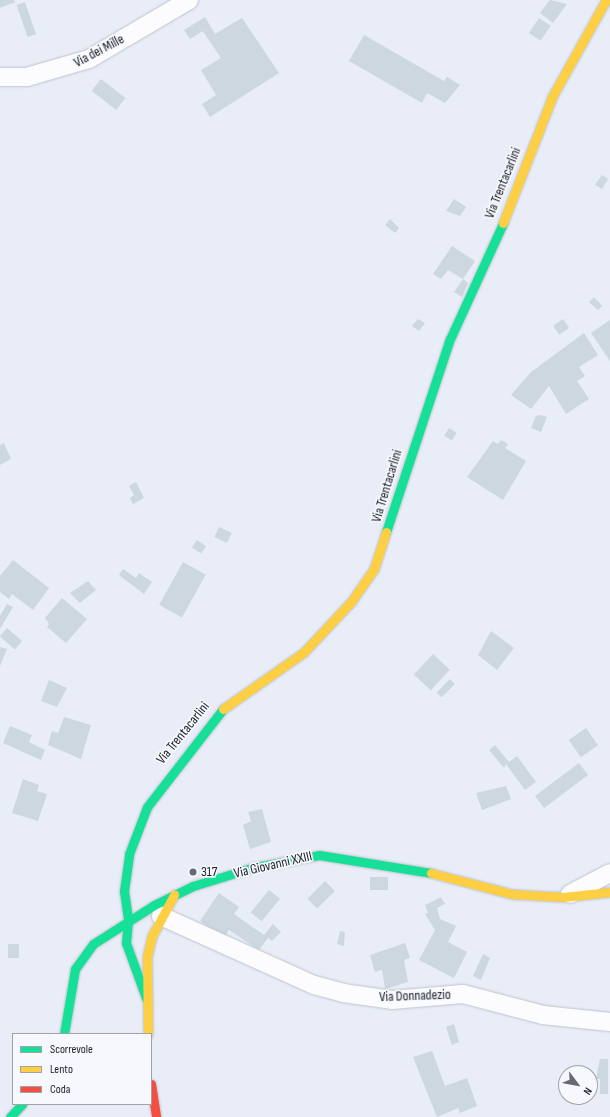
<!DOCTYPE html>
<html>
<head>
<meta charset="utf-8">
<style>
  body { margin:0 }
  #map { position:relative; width:610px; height:1117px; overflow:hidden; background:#e8edf7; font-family:"Sofia Sans Condensed",sans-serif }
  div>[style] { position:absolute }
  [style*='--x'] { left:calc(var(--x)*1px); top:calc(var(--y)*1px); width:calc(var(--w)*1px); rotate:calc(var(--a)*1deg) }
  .building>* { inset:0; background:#cdd7e0; transform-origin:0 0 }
  .roads { filter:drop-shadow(0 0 1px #bfc3cc) drop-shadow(0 0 1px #bfc3cc) }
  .street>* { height:18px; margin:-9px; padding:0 9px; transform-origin:9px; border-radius:9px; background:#fcfcfe }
  .fast>* { height:9px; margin:-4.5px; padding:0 4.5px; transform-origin:4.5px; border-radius:4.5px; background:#16e098 }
  .slow>* { height:9px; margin:-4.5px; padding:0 4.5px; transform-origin:4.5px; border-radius:4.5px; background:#ffcf43 }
  .jam>* { height:9px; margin:-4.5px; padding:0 4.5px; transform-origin:4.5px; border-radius:4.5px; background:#f24e42 }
  .dots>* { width:11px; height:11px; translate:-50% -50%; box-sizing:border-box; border:2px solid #f6f8fd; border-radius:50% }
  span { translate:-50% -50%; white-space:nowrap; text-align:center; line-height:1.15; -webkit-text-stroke:3.5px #f6f8fd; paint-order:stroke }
  .street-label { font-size:14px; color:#20252c }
  .poi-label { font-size:14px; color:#20252c }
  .left { translate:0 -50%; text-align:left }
  .legend { position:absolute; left:12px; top:1033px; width:140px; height:72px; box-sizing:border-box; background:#f6f8fd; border:1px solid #a0a4a9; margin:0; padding:5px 7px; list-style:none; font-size:12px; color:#20252c }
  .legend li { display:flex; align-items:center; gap:8px; height:20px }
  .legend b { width:20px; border:1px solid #a0a4a9 }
  .north { position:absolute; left:558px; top:1065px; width:40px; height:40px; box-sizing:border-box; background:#f6f8fd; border:1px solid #a0a4a9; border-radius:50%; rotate:122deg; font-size:11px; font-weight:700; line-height:16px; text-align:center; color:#20252c }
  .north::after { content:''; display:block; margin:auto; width:14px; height:18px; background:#666b73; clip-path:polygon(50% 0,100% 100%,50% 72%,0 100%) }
</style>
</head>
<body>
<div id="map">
  <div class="building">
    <div style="clip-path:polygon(0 0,14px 0,15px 2px,0 8px)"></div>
    <div style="clip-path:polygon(550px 0,567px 4px,553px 23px,540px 13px)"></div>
    <div style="left:25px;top:2px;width:34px;height:9px;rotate:71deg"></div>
    <div style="clip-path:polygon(205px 17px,215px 34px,242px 18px,279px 73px,210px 117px,202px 104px,216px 95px,201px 70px,221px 58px,198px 24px,203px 31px,190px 39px,184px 30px)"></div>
    <div style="left:539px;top:18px;width:14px;height:18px;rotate:34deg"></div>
    <div style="clip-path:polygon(364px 35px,444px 81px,447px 77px,460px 85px,445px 103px,427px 93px,422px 103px,349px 61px)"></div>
    <div style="left:101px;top:79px;width:31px;height:15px;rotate:38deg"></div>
    <div style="clip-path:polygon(602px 175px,608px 179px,602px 189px,595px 185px)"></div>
    <div style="clip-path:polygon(454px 199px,466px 207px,460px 216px,446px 211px)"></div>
    <div style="clip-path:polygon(390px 219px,399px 228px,395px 233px,385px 225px)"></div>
    <div style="clip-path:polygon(452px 246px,475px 261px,463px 279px,468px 283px,462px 297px,454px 292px,463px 279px,448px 270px,441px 279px,433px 274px)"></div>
    <div style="clip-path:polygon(594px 297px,602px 306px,598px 310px,589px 302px)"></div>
    <div style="clip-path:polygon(418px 319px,425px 323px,419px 331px,412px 326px)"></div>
    <div style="left:563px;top:319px;width:11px;height:12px;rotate:56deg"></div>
    <div style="clip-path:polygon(610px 320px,610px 361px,591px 333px)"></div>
    <div style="clip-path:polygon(584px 333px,598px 355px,579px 367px,585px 376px,577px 381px,589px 399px,566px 414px,549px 386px,531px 409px,511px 395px,531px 372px)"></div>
    <div style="clip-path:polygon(541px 415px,547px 417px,541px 432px,531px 428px,536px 416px)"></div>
    <div style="left:449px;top:428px;width:9px;height:9px;rotate:32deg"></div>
    <div style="clip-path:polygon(501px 440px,508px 444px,505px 448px,526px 461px,503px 500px,467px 477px,493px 441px,498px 444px)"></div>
    <div style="clip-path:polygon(4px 443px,11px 459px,0 465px,0 445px)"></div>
    <div style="clip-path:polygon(136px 482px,144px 498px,133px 504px,130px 498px,134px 495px,129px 486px)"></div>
    <div style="left:219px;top:527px;width:14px;height:11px;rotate:25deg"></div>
    <div style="left:197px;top:540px;width:11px;height:9px;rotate:34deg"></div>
    <div style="clip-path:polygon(13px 560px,49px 588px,33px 610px,12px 594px,9px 599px,0 592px,0 576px)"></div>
    <div style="left:183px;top:562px;width:26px;height:49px;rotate:29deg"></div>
    <div style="clip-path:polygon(123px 569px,136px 578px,139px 573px,152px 582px,144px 594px,119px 575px)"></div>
    <div style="clip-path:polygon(88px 581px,96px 590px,80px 603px,70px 593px)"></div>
    <div style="clip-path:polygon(62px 598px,87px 619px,66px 643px,47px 627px,49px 624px,45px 618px)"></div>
    <div style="clip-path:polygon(7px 604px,13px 607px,0 629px,0 616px)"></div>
    <div style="left:7px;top:628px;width:20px;height:11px;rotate:41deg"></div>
    <div style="clip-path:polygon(491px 631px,514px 648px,497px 670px,478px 655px)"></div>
    <div style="clip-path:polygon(0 647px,7px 649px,0 666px)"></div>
    <div style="left:433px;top:654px;width:23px;height:28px;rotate:43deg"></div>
    <div style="left:450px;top:679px;width:7px;height:19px;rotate:45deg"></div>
    <div style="clip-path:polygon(49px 680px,67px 688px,57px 707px,41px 701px)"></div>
    <div style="clip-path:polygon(64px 717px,91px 725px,81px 759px,48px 745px,52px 731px,58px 733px)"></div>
    <div style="clip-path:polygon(10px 726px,32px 735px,29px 742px,45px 750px,41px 760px,3px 743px)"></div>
    <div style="left:586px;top:728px;width:21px;height:21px;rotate:55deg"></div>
    <div style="clip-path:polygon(495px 745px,509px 762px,517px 756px,536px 782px,525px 790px,506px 764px,504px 768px,489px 750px)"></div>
    <div style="left:579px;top:763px;width:15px;height:55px;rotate:53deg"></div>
    <div style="clip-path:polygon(23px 779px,39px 785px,37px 791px,47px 794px,38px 821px,12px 813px)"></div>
    <div style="clip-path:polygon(506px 786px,511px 799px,482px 810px,476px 793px)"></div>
    <div style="clip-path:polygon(262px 809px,271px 842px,250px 849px,243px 825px,251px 821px,248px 812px)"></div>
    <div style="left:370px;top:877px;width:18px;height:13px"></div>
    <div style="left:325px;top:881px;width:14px;height:25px;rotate:45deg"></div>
    <div style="left:269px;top:890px;width:14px;height:29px;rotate:39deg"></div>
    <div style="clip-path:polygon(219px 893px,239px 907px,234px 914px,264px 935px,273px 924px,281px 932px,272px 941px,268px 938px,259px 950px,229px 930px,224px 938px,200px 921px)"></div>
    <div style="clip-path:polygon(441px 897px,445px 904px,437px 908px,440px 919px,456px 926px,448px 942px,467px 952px,454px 978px,419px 960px,435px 930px,425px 914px,428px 913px,425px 905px)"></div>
    <div style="clip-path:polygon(340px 931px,345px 932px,344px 946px,337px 944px)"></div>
    <div style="clip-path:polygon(405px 943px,410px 958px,404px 960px,408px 982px,385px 989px,382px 970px,375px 972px,370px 955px)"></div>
    <div style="left:8px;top:944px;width:11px;height:14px"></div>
    <div style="clip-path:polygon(483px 954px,490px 958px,481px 980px,473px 976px)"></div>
    <div style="clip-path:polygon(454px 1024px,459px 1042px,452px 1045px,446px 1027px)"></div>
    <div style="clip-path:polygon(432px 1051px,445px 1086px,467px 1078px,477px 1106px,460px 1113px,458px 1108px,437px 1117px,413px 1057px)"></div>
    <div style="clip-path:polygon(600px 1059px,608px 1059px,608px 1094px,600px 1094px,600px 1079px,596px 1079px)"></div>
  </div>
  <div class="roads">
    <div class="street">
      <div style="--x:0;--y:77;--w:27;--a:0"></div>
      <div style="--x:27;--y:77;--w:65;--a:-16.2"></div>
      <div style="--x:89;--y:59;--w:116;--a:-30.5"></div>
      <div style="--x:570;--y:894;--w:45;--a:-27.7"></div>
      <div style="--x:161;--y:916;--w:168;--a:24.3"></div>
      <div style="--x:314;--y:985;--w:30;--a:15"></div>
      <div style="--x:343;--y:993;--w:49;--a:8.1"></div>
      <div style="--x:392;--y:1000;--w:71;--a:-4.8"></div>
      <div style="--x:463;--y:994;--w:83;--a:14.7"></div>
      <div style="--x:543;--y:1015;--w:67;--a:6"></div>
    </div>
    <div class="fast">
      <div style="--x:386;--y:532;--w:203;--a:-71.7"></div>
      <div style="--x:450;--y:339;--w:128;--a:-65.4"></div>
      <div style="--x:146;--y:998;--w:59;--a:-110"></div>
      <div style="--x:126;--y:943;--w:24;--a:-85"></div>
      <div style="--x:128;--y:919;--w:28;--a:-98"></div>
      <div style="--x:124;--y:891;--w:37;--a:-82"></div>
      <div style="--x:129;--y:854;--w:50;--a:-69"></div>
      <div style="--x:147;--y:807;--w:124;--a:-52.2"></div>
      <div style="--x:64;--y:1034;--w:66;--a:-80.4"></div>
      <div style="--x:75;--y:969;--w:31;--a:-54"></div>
      <div style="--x:93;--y:944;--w:72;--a:-32.6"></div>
      <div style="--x:154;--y:905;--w:43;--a:-26"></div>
      <div style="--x:193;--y:886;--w:61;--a:-17.2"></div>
      <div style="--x:251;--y:868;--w:69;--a:-10.8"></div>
      <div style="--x:319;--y:855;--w:113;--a:9.1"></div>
      <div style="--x:10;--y:1117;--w:18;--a:-47"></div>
    </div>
    <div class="slow">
      <div style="--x:503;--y:223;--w:135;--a:-68.7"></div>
      <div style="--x:552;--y:97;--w:111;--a:-60.9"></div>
      <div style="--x:223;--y:709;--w:99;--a:-35.1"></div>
      <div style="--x:304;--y:652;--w:69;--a:-46.8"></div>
      <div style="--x:351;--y:602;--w:40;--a:-55.1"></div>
      <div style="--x:374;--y:569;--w:39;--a:-72"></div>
      <div style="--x:431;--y:873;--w:84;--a:14.5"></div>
      <div style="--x:512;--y:894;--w:51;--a:3.4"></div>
      <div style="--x:563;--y:897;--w:47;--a:-6.1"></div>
      <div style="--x:148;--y:1034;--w:77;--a:-90.7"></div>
      <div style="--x:147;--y:957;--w:22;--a:-77"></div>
      <div style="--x:152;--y:936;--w:47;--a:-61.8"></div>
    </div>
    <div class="jam">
      <div style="--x:151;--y:1084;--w:33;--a:81"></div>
    </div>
  </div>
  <div class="dots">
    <div style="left:193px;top:872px;background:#666b73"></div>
  </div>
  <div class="street-label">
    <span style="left:99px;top:51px;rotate:-28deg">Via dei Mille</span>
    <span style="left:503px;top:183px;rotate:-68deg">Via Trentacarlini</span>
    <span style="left:387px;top:486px;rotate:-73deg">Via Trentacarlini</span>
    <span style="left:183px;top:733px;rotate:-51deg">Via Trentacarlini</span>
    <span style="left:273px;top:865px;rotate:-13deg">Via Giovanni XXIII</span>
    <span style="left:415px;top:996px;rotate:-2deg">Via Donnadezio</span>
  </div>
  <div class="poi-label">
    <span class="left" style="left:201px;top:872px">317</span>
  </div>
  <ul class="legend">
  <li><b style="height:5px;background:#16e098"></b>Scorrevole</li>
  <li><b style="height:5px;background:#ffcf43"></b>Lento</li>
  <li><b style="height:5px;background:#f24e42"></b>Coda</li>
  </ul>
  <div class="north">N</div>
</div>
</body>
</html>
